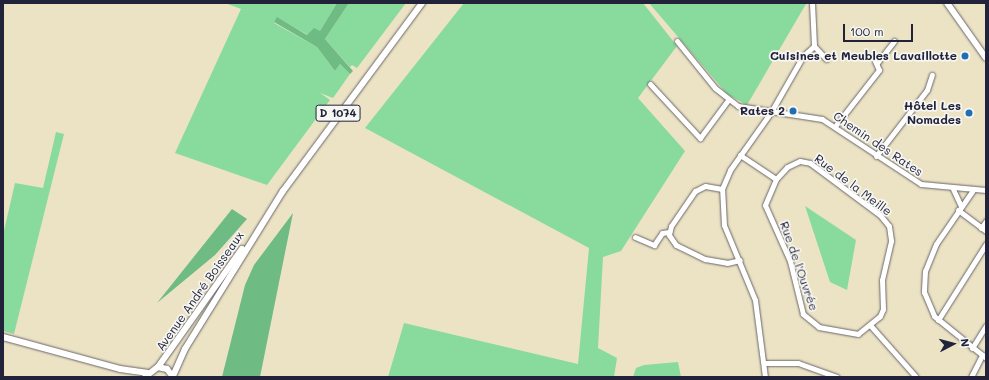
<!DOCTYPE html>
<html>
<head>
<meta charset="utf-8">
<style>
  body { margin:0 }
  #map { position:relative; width:989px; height:380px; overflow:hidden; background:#ece3c4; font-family:Mali,sans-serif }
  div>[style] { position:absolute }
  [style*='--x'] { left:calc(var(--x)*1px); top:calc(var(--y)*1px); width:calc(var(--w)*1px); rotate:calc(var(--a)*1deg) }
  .green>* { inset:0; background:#88db9d }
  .forest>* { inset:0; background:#6ebb84 }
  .roads { filter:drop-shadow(0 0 1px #69666b) drop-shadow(0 0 1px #69666b) }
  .minor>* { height:5px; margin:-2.5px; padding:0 2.5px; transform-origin:2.5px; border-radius:2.5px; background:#fff }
  .major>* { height:6px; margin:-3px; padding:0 3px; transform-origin:3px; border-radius:3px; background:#fff }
  .dots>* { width:11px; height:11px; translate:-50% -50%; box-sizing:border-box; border:2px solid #f6f6f2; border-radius:50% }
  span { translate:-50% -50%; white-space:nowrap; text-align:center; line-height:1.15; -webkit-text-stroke:3.5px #f6f6f2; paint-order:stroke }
  .shield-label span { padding:1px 3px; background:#f6f6f2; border:1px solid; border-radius:3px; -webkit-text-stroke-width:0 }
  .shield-label { font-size:11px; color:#22223b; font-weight:700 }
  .poi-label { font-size:12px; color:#22223b; font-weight:700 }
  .right { translate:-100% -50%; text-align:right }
  .street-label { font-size:12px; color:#22223b }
  .frame { position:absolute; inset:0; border:4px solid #22223b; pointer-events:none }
  .north { position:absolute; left:933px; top:324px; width:40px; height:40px; -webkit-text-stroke:3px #f6f6f2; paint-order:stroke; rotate:84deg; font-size:11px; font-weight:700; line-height:16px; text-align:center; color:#22223b }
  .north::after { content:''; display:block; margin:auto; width:14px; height:18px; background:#22223b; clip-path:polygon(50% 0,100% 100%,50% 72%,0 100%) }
  .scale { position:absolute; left:843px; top:24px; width:70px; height:18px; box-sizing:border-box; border:2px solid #22223b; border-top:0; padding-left:5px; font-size:12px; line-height:14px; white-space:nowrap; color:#22223b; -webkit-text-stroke:3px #f6f6f2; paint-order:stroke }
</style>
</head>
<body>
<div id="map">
  <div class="green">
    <div style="clip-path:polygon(225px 3px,337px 3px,320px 31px,308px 35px,278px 18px,274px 23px,317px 47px,335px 71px,340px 64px,350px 74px,333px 98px,320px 93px,330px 100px,267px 185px,175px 153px,241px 9px)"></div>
    <div style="clip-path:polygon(349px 3px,406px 3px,357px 68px,352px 65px,350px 67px,325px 39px)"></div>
    <div style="clip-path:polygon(464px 3px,643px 3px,677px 46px,638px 98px,685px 151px,621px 251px,603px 257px,598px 348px,617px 358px,614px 377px,388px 377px,404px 323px,578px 364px,589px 248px,365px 128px)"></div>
    <div style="clip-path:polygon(649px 3px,804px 3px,806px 4px,747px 105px,727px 94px)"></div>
    <div style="clip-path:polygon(56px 132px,64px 134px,14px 334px,3px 331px,3px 235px,15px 183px,43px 188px)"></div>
    <div style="clip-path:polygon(805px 206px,856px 240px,847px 290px,830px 282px)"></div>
    <div style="clip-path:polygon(678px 362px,681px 377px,633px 377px,636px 368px,644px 365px)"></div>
  </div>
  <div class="forest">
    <div style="clip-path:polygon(337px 3px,349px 3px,325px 39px,353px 71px,350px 74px,340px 64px,335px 71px,317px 47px,274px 22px,277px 17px,307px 35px,314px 28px,320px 31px)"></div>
    <div style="clip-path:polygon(232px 209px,247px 219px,215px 255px,157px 303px)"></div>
    <div style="clip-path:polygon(293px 213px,260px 377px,222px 377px,245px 285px,254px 265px)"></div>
  </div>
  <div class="roads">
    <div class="minor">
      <div style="--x:812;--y:3;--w:43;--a:87.3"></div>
      <div style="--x:677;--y:41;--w:60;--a:51"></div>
      <div style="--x:715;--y:88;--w:29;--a:38"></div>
      <div style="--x:738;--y:106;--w:85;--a:8.8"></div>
      <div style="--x:822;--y:119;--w:118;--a:33.3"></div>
      <div style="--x:921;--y:184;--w:65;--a:5.3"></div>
      <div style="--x:877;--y:63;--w:28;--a:-52"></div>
      <div style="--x:650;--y:84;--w:74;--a:47.2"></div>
      <div style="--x:700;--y:138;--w:47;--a:-53.6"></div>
      <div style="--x:836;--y:125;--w:70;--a:-52"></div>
      <div style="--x:879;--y:70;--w:10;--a:-114"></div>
      <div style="--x:740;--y:155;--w:43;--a:33.7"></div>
      <div style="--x:876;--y:156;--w:83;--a:-52.3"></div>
      <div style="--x:927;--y:90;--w:16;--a:-72"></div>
      <div style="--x:800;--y:161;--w:10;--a:11"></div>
      <div style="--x:810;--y:163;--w:87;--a:36.6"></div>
      <div style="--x:880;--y:215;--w:14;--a:51"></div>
      <div style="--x:889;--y:226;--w:15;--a:82"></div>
      <div style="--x:891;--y:241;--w:40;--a:103"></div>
      <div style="--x:882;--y:280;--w:29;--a:88"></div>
      <div style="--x:883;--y:309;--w:8;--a:113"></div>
      <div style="--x:880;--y:316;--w:28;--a:141"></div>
      <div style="--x:858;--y:334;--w:40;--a:-170"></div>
      <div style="--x:819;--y:327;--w:21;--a:-141"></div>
      <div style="--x:803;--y:314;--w:55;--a:-103.8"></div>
      <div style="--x:790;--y:261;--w:61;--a:-114.1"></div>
      <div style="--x:765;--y:205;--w:28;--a:-67"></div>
      <div style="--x:776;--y:179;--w:16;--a:-47"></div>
      <div style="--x:787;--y:167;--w:14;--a:-25"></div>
      <div style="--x:722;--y:189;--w:17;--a:-170"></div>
      <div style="--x:705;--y:186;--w:11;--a:153"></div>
      <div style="--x:695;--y:191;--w:42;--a:124.4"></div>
      <div style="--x:671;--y:226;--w:9;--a:103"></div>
      <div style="--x:669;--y:235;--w:12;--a:55"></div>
      <div style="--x:676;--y:245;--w:32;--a:26"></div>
      <div style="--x:705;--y:259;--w:22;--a:10"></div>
      <div style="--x:727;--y:263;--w:13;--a:-13"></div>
      <div style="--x:953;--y:189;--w:19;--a:65"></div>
      <div style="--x:973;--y:190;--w:65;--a:124.4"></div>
      <div style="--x:936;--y:244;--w:29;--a:112"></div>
      <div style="--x:925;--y:271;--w:21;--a:93"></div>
      <div style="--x:924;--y:292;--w:26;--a:67"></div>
      <div style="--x:934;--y:316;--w:67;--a:38.9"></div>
      <div style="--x:958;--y:210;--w:35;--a:37"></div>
      <div style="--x:981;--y:228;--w:9;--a:-54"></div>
      <div style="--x:635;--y:237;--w:21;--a:23"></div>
      <div style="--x:654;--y:245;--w:14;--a:-56"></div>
      <div style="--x:662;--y:233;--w:7;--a:-8"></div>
      <div style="--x:938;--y:320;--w:90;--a:-57.7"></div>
      <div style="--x:870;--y:325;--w:69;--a:48.5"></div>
      <div style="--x:972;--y:348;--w:26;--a:-58"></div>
      <div style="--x:764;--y:363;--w:34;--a:0"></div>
      <div style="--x:798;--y:363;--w:41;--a:19.7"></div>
      <div style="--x:765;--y:377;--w:78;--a:-97.4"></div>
      <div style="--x:755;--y:300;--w:81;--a:-112.5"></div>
      <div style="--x:724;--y:225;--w:36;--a:-93"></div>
      <div style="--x:722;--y:189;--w:21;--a:-67"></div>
      <div style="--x:730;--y:170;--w:71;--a:-54.7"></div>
      <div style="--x:771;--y:112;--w:64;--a:-60.3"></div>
      <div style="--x:803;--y:56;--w:15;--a:-42"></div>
      <div style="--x:814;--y:46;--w:18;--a:47"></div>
      <div style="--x:971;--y:377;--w:25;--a:-63"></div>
    </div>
    <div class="major">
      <div style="--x:947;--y:3;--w:67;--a:54.7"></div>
      <div style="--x:3;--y:337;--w:121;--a:15.3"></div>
      <div style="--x:120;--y:369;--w:27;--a:8"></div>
      <div style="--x:158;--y:367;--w:145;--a:-54.6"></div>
      <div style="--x:173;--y:376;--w:30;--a:-66"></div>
      <div style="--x:185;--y:349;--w:186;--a:-58.2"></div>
      <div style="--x:283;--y:191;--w:234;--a:-53.5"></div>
      <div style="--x:145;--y:377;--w:16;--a:-38"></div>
      <div style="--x:158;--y:367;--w:9;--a:13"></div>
      <div style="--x:167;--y:369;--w:10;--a:53"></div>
    </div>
  </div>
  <div class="dots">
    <div style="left:965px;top:56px;background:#1f6fb2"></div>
    <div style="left:793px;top:111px;background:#1f6fb2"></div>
    <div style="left:969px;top:113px;background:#1f6fb2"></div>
  </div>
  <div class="shield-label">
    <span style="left:338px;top:113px">D 1074</span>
  </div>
  <div class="poi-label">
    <span class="right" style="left:957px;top:56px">Cuisines et Meubles Lavaillotte</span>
    <span class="right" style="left:961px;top:113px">Hôtel Les<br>Nomades</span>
    <span class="right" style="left:785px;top:111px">Rates 2</span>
  </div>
  <div class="street-label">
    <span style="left:878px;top:144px;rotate:34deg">Chemin des Rates</span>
    <span style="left:853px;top:185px;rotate:37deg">Rue de la Meille</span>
    <span style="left:799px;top:266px;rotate:71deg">Rue de l'Ouvrée</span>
    <span style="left:200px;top:291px;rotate:-55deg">Avenue André Boisseaux</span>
  </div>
  <div class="frame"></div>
  <div class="north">N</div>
  <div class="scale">100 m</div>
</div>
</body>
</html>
